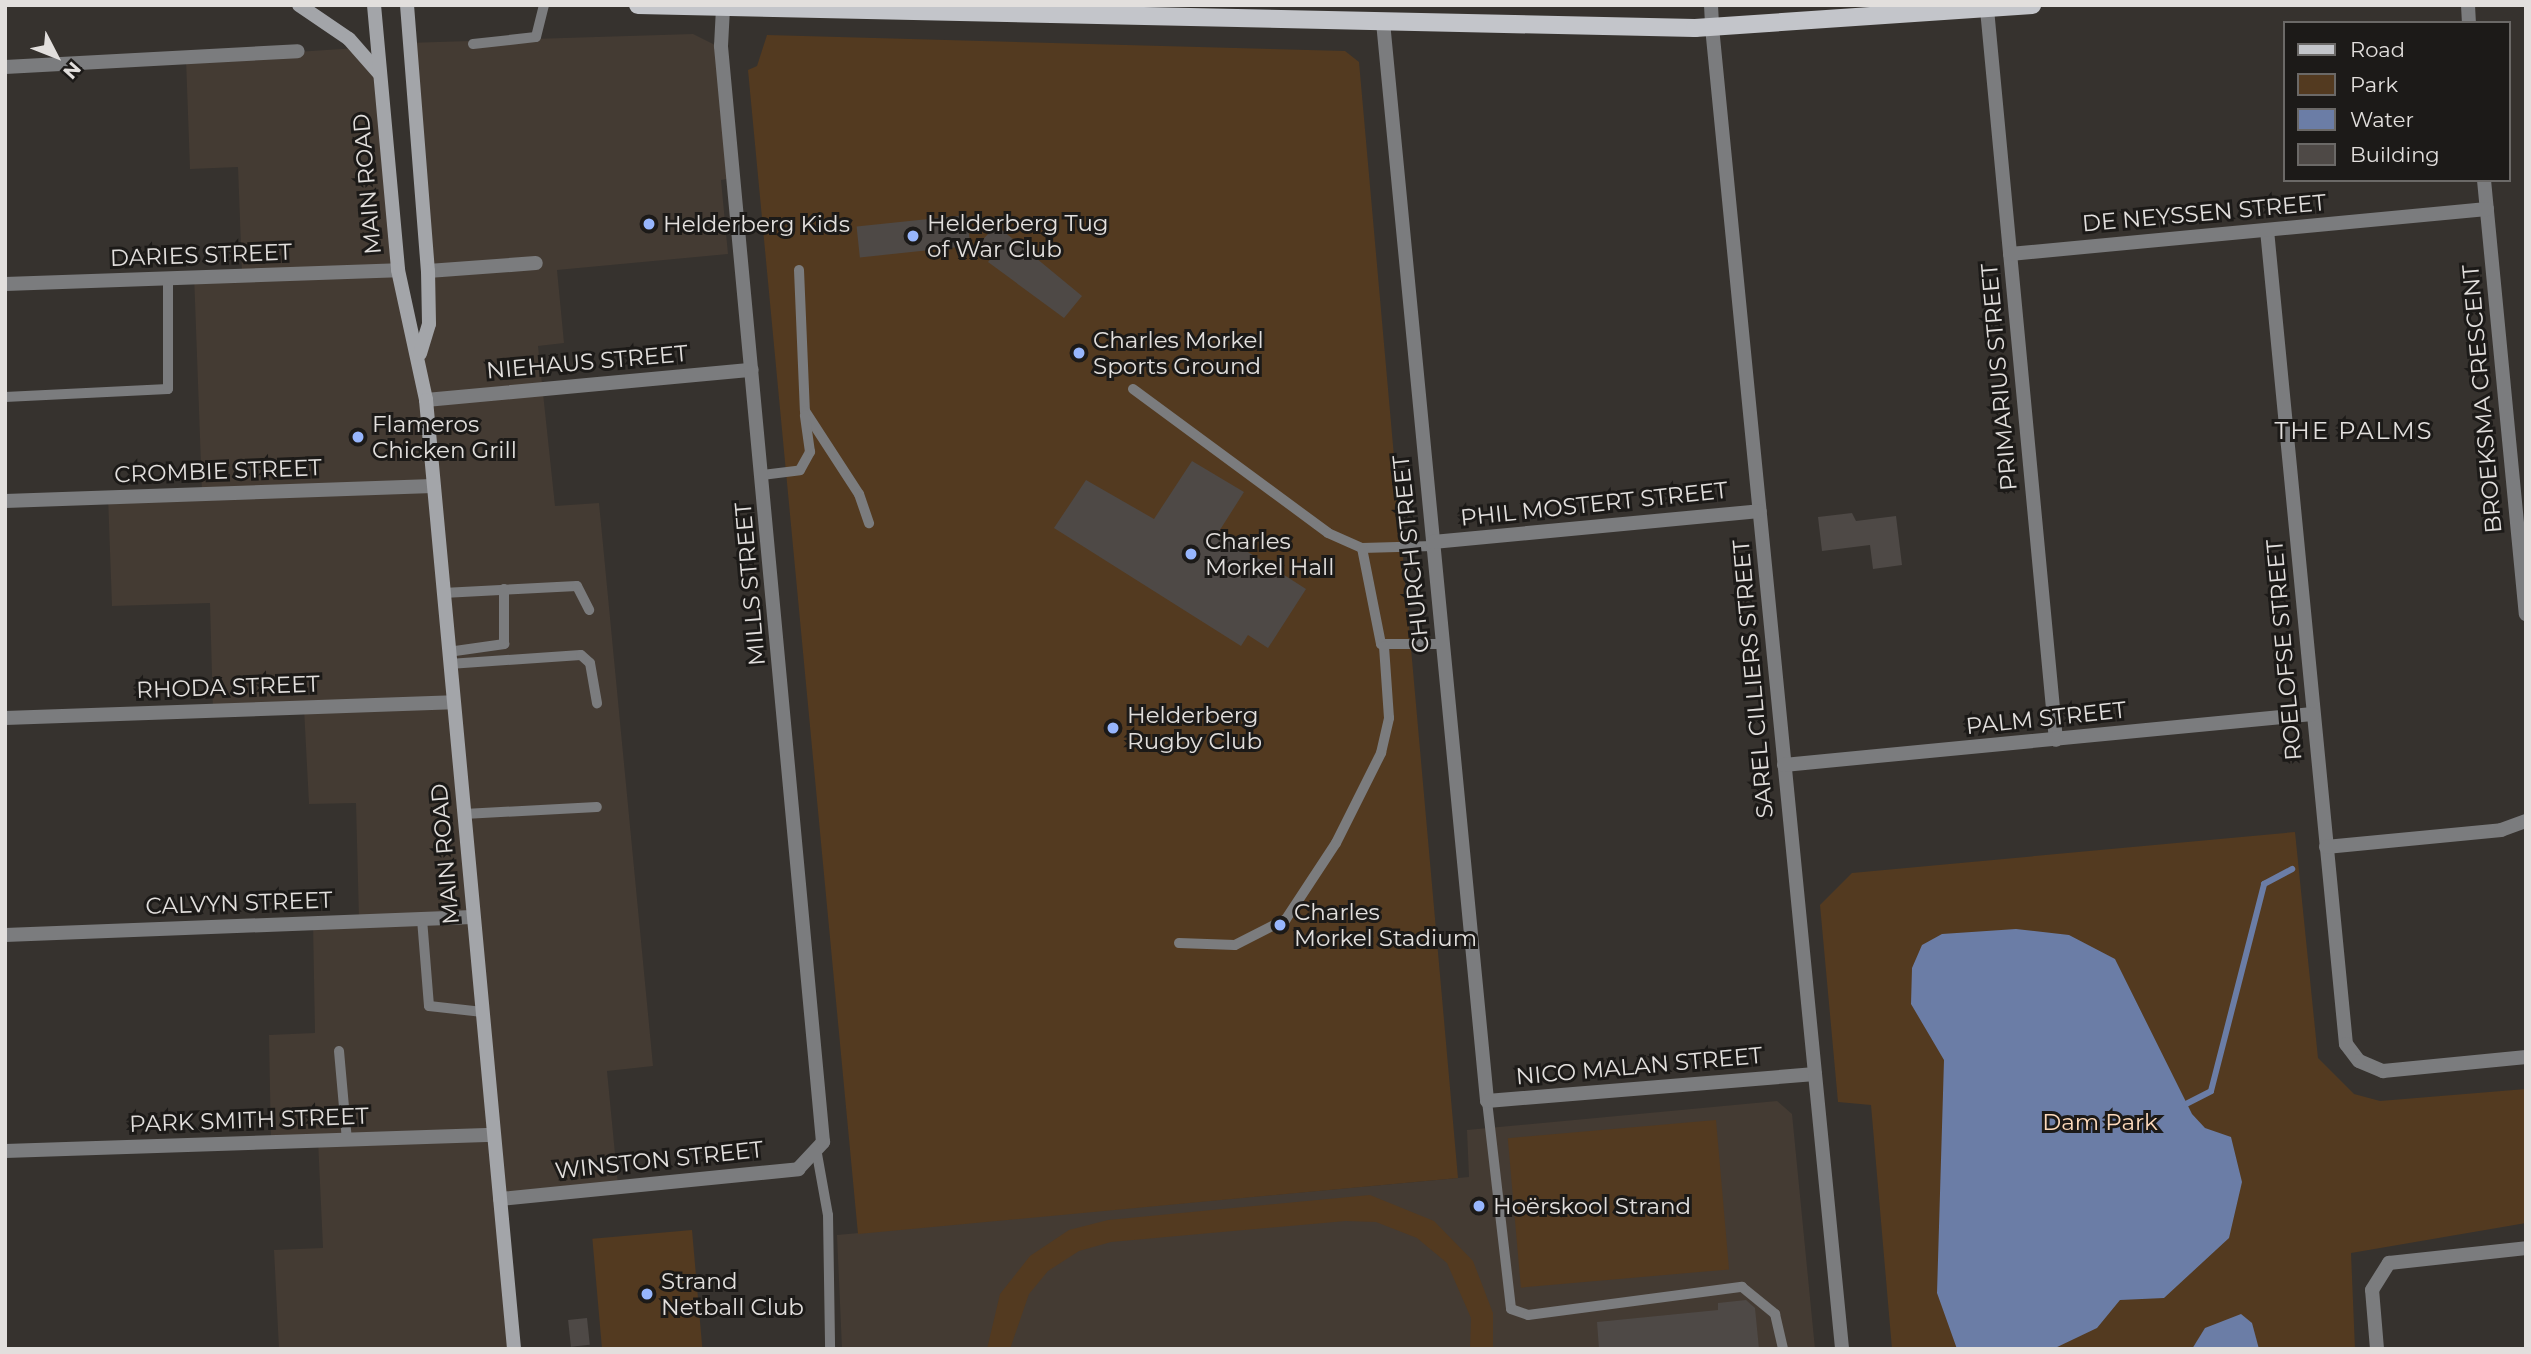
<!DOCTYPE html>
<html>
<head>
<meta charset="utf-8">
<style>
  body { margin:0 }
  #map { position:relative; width:2531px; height:1354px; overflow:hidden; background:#36322e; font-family:Montserrat,sans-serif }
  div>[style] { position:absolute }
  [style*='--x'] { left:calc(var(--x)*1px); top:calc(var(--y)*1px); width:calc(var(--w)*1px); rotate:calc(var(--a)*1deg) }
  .built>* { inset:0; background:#443b33 }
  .green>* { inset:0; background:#533a20; transform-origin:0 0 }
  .water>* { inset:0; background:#6b7da6 }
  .stream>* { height:6px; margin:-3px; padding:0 3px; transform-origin:3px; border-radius:3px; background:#6b7da6 }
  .building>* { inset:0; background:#4e4946; transform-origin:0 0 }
  .service>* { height:10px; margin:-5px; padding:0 5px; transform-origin:5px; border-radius:5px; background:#7b7c7e }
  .minor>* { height:14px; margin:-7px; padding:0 7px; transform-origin:7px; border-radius:7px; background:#7b7c7e }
  .tertiary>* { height:14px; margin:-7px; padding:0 7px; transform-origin:7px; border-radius:7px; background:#7b7c7e }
  .secondary>* { height:14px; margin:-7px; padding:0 7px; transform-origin:7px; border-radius:7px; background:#a3a5a9 }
  .primary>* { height:18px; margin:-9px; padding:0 9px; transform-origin:9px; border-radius:9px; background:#c3c5ca }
  .dots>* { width:19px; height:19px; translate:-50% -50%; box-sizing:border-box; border:4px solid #1c1a18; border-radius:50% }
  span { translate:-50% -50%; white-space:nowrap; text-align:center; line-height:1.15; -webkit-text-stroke:6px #1c1a18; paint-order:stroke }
  .street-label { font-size:23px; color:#e2dfdd }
  .poi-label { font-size:23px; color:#e2dfdd }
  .left { translate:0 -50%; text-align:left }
  .park-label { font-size:23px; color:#fedabb }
  .neighbourhood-label { font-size:24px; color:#e2dfdd; letter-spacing:2px }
  .frame { position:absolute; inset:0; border:7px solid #e2dfdd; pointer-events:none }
  .legend { position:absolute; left:2283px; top:21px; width:228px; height:161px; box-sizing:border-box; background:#1c1a18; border:2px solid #6b6967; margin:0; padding:9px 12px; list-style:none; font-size:21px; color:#e2dfdd }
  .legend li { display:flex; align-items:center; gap:14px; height:35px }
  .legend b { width:35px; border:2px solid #6b6967 }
  .north { position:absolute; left:21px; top:21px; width:70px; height:70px; -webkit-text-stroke:5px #1c1a18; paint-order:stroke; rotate:132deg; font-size:19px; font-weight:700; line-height:28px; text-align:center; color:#e2dfdd }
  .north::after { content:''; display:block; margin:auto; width:24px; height:32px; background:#e2dfdd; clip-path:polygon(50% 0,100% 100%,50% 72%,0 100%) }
</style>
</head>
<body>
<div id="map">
  <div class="built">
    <div style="clip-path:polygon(693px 34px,719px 47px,732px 178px,721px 180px,728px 254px,557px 270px,564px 343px,538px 346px,555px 506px,599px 503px,653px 1066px,607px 1071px,618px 1185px,497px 1198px,511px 1349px,279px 1349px,274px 1250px,323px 1248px,318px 1140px,271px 1142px,269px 1035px,315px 1033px,313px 922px,359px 920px,356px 803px,309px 804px,304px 708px,213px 712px,210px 603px,112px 606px,108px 496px,202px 492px,194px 274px,242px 272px,238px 167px,190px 169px,186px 59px,357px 48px,378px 75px,397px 272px,418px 354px,428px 324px,406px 43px)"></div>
    <div style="clip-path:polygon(1777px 1101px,1792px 1114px,1815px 1349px,842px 1349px,837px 1235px,1469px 1177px,1467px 1130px)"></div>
  </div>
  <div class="green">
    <div style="clip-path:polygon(767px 35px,1345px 51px,1359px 62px,1458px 1178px,858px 1234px,748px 70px,757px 66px)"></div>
    <div style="clip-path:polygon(2295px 832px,2318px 1058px,2354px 1094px,2380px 1101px,2526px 1089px,2526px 1223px,2351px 1253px,2355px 1349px,1892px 1349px,1871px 1105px,1838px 1102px,1820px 905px,1852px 873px)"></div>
    <div style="left:1716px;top:1120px;width:150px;height:209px;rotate:85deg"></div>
    <div style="clip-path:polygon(1370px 1195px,1434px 1221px,1473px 1261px,1493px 1313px,1493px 1349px,1470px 1349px,1471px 1318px,1447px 1263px,1417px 1238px,1376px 1222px,1346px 1221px,1111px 1242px,1079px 1251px,1048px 1271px,1029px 1294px,1010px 1349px,987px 1349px,1000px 1294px,1030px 1256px,1069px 1230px,1108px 1220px)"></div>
    <div style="left:692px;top:1230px;width:120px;height:100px;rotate:85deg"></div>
  </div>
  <div class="water">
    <div style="clip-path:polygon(2016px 929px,2069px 935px,2115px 959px,2192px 1114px,2205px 1128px,2231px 1137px,2242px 1182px,2229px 1238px,2164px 1298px,2120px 1300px,2097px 1328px,2053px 1349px,1957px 1349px,1937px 1293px,1944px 1060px,1911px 1004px,1912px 968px,1922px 945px,1942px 934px)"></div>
    <div style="clip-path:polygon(2241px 1314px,2252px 1323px,2259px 1349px,2192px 1349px,2205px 1328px)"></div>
  </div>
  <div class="stream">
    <div style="--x:2186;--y:1104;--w:28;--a:-27"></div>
    <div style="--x:2211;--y:1091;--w:214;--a:-75.6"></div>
    <div style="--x:2264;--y:884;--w:32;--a:-28"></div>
  </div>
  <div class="building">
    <div style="left:967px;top:215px;width:31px;height:111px;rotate:84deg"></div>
    <div style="clip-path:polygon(996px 225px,1082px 296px,1064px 318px,988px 262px,1003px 243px,978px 245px)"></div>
    <div style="clip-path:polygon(1192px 461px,1244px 492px,1218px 533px,1306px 589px,1268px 648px,1248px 635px,1241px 646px,1054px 528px,1086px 480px,1154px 519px)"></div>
    <div style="clip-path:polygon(1852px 513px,1856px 521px,1896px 516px,1902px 565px,1873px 569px,1870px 545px,1822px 551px,1818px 517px)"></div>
    <div style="clip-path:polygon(1746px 1300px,1755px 1308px,1759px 1349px,1599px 1349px,1597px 1322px,1718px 1310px,1718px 1303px)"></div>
    <div style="left:587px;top:1318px;width:27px;height:19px;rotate:84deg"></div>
  </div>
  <div class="service">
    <div style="--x:473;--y:44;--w:63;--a:-6.3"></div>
    <div style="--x:536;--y:37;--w:33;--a:-76"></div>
    <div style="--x:799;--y:270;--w:141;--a:87.6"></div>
    <div style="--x:805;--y:411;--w:99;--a:57"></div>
    <div style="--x:859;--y:494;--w:31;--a:71"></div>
    <div style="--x:1133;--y:389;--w:242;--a:36.4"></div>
    <div style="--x:1328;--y:533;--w:37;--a:24"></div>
    <div style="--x:1362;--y:548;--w:71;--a:-1.6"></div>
    <div style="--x:5;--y:397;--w:163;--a:-2.8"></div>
    <div style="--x:168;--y:389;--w:110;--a:-90"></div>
    <div style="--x:762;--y:475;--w:38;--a:-7"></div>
    <div style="--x:800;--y:470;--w:21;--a:-61"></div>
    <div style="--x:810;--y:452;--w:37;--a:-98"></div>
    <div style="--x:1362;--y:548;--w:98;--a:78.8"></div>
    <div style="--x:1381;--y:644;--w:62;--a:0"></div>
    <div style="--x:443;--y:593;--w:134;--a:-3"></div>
    <div style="--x:577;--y:586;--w:27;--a:63"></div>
    <div style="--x:448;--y:652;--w:57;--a:-8.1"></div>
    <div style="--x:504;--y:644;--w:55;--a:-90"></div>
    <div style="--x:449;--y:664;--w:132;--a:-3.9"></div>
    <div style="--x:581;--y:655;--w:12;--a:42"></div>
    <div style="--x:590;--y:663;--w:41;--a:80.1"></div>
    <div style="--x:464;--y:814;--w:133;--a:-3"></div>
    <div style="--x:422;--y:919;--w:87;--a:85.4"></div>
    <div style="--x:429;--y:1006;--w:54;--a:6.3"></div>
    <div style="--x:1179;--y:943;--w:56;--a:2"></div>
    <div style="--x:1235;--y:945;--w:57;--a:-27"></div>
    <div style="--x:1286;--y:919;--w:91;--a:-56.7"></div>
    <div style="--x:1336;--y:843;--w:101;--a:-63.4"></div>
    <div style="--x:1381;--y:753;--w:36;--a:-77"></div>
    <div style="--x:1389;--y:718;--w:72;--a:-94"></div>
    <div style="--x:339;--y:1051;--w:89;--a:84.9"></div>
    <div style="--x:1487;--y:1101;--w:209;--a:83.4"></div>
    <div style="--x:1511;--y:1309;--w:18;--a:19"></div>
    <div style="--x:1528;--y:1315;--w:216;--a:-7.5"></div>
    <div style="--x:1742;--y:1287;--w:43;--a:39.3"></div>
    <div style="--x:1775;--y:1314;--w:36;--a:77"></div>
    <div style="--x:817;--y:1154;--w:62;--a:79.8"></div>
    <div style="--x:828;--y:1215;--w:134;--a:89.1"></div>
  </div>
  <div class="minor">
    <div style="--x:2468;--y:5;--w:18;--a:87"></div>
    <div style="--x:1987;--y:9;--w:734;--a:84.61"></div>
    <div style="--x:1383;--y:22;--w:1084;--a:84.49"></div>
    <div style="--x:1487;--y:1101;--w:329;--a:-4.7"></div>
    <div style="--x:1712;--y:27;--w:1328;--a:84.38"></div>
    <div style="--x:5;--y:67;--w:293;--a:-3.1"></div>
    <div style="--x:2484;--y:180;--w:436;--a:84.5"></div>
    <div style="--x:2267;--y:230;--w:818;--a:84.46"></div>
    <div style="--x:2346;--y:1044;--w:21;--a:53"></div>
    <div style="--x:2359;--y:1061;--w:26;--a:23"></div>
    <div style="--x:2383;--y:1071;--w:144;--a:-5.6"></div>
    <div style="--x:2010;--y:254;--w:479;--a:-5.4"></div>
    <div style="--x:428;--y:271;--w:108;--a:-4.2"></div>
    <div style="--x:5;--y:284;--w:393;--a:-2"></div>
    <div style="--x:426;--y:400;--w:327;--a:-5.3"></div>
    <div style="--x:5;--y:501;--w:428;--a:-2"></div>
    <div style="--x:1433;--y:542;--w:328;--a:-5.4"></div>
    <div style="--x:5;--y:718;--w:448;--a:-2"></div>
    <div style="--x:1784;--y:765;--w:531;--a:-5.51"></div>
    <div style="--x:2326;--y:847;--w:176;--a:-5.5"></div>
    <div style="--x:2501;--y:830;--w:27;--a:-20"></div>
    <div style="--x:5;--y:935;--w:468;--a:-2.2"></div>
    <div style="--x:5;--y:1151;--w:489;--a:-1.9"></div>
    <div style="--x:500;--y:1199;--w:300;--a:-5.7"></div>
    <div style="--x:798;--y:1169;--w:37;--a:-47"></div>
    <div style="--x:823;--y:1142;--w:1101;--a:-95.32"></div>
    <div style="--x:721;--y:46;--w:37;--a:-87"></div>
    <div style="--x:2377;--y:1349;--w:59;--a:-94.8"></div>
    <div style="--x:2372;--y:1290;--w:32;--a:-58"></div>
    <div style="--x:2389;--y:1263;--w:138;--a:-6.2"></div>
  </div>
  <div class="tertiary">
    <div style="--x:1711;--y:5;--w:22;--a:87"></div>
  </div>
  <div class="secondary">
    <div style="--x:299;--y:5;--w:60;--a:34.2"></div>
    <div style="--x:349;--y:39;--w:45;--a:48.6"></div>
    <div style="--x:374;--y:5;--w:266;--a:84.8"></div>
    <div style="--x:398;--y:270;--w:133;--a:77.8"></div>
    <div style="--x:426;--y:400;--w:953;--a:84.7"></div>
    <div style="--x:407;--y:5;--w:267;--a:85.5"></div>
    <div style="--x:428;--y:271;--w:53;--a:88.9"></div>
    <div style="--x:429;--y:324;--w:31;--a:107"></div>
  </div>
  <div class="primary">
    <div style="--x:638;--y:5;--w:1057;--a:1.25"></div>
    <div style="--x:1695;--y:28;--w:338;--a:-3.9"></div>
  </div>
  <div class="dots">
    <div style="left:649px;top:224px;background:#97b6fd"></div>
    <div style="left:913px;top:236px;background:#97b6fd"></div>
    <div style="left:1079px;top:353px;background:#97b6fd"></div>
    <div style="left:358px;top:437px;background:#97b6fd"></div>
    <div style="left:1191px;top:554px;background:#97b6fd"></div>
    <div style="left:1113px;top:728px;background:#97b6fd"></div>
    <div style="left:1280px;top:925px;background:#97b6fd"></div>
    <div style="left:1479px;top:1206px;background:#97b6fd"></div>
    <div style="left:647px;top:1294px;background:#97b6fd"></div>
  </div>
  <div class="street-label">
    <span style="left:367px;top:184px;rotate:-95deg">MAIN ROAD</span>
    <span style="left:2204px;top:213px;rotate:-5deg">DE NEYSSEN STREET</span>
    <span style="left:201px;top:255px;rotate:-2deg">DARIES STREET</span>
    <span style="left:587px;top:362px;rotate:-5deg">NIEHAUS STREET</span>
    <span style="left:1999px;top:377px;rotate:-95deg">PRIMARIUS STREET</span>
    <span style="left:2482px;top:399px;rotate:-95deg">BROEKSMA CRESCENT</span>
    <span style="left:218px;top:471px;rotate:-2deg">CROMBIE STREET</span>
    <span style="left:1594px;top:504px;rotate:-6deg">PHIL MOSTERT STREET</span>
    <span style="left:1411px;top:554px;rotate:-96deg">CHURCH STREET</span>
    <span style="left:750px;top:584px;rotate:-95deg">MILLS STREET</span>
    <span style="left:2284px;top:650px;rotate:-95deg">ROELOFSE STREET</span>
    <span style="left:1753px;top:679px;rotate:-95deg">SAREL CILLIERS STREET</span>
    <span style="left:228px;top:687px;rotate:-2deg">RHODA STREET</span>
    <span style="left:2046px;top:718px;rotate:-6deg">PALM STREET</span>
    <span style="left:445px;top:854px;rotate:-95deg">MAIN ROAD</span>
    <span style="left:239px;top:903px;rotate:-2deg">CALVYN STREET</span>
    <span style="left:1639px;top:1066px;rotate:-5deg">NICO MALAN STREET</span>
    <span style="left:249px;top:1120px;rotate:-2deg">PARK SMITH STREET</span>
    <span style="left:659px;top:1160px;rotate:-6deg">WINSTON STREET</span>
  </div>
  <div class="poi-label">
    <span class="left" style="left:927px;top:236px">Helderberg Tug<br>of War Club</span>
    <span class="left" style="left:663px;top:224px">Helderberg Kids</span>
    <span class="left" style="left:1093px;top:353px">Charles Morkel<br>Sports Ground</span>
    <span class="left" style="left:372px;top:437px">Flameros<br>Chicken Grill</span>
    <span class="left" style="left:1205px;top:554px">Charles<br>Morkel Hall</span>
    <span class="left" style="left:1127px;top:728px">Helderberg<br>Rugby Club</span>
    <span class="left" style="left:1294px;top:925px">Charles<br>Morkel Stadium</span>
    <span class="left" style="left:1493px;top:1206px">Hoërskool Strand</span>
    <span class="left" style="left:661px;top:1294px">Strand<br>Netball Club</span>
  </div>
  <div class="park-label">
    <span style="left:2100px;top:1122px">Dam Park</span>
  </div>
  <div class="neighbourhood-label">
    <span style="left:2354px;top:431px">THE PALMS</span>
  </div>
  <div class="frame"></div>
  <ul class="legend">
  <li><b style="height:9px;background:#c3c5ca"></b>Road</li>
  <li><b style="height:19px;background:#533a20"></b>Park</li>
  <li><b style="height:19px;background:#6b7da6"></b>Water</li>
  <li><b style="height:19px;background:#4e4946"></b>Building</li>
  </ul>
  <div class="north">N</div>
</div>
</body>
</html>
